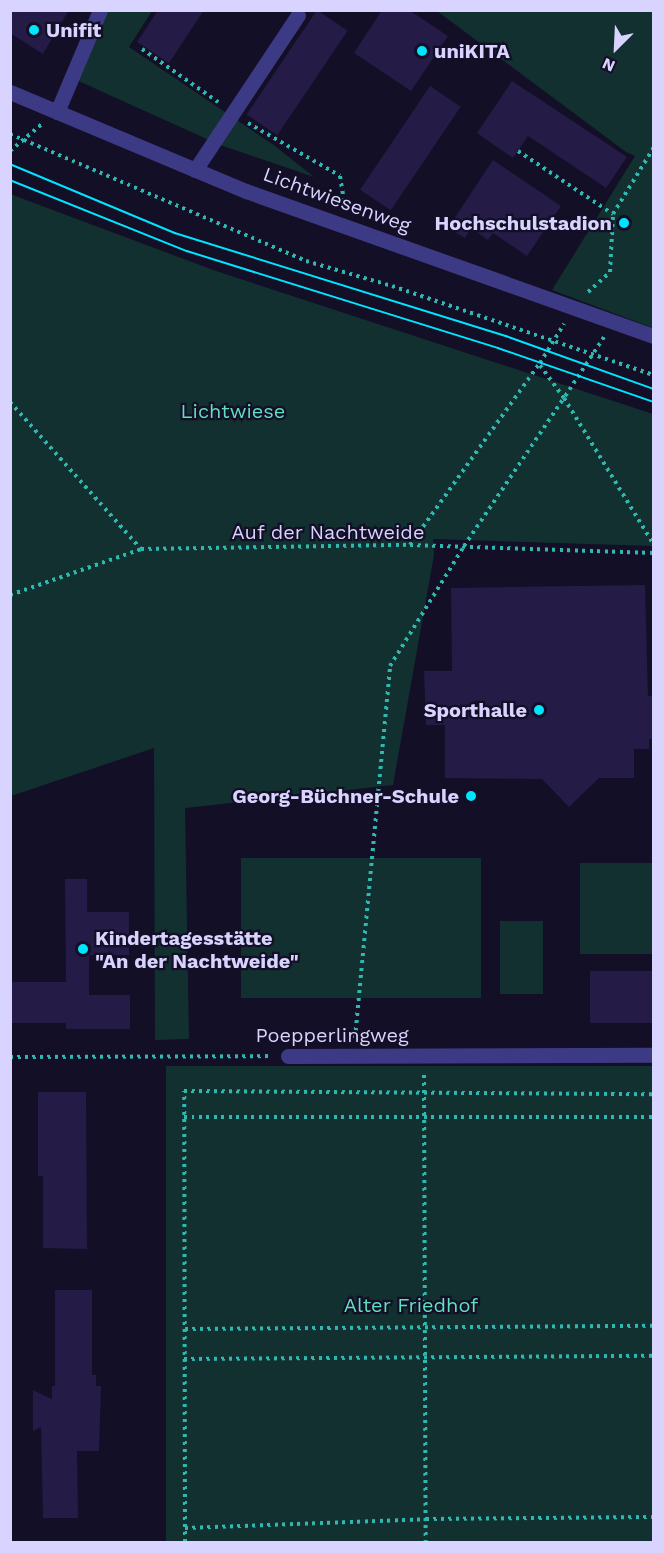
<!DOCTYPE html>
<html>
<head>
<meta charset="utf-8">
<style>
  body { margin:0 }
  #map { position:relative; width:664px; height:1553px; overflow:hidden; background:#130f26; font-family:"Work Sans",sans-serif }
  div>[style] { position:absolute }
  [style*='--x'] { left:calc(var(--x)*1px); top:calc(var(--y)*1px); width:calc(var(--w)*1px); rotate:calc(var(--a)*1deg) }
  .green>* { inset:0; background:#12302f; transform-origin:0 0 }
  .building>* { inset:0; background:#241b47; transform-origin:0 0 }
  .path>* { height:4px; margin-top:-2px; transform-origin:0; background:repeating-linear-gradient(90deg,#2fb8b0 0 3px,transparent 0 7.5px) }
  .minor>* { height:15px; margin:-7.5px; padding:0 7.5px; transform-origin:7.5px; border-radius:7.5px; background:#3d3a85 }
  .tram>* { height:1.5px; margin:-0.75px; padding:0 0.75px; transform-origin:0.75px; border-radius:0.75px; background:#00e5ff }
  .dots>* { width:16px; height:16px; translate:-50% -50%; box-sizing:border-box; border:3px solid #130f26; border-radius:50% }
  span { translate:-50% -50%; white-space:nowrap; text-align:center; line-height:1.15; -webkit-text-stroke:4.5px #130f26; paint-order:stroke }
  .poi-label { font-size:20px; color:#d9d4ff; font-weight:700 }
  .left { translate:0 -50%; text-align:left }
  .right { translate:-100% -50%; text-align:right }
  .street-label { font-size:20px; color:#d9d4ff }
  .park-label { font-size:20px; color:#5fe0c0 }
  .frame { position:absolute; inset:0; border:12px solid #d9d4ff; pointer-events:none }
  .north { position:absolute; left:586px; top:18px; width:60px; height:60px; -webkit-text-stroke:4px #130f26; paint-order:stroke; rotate:204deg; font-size:16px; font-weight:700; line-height:24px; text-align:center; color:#d9d4ff }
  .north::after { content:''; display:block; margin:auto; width:21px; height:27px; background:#d9d4ff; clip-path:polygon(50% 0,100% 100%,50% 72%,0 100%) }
</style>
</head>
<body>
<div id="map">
  <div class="green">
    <div style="clip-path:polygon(101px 11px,152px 11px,129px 47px,275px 146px,314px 177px,220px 145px,72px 78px)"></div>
    <div style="clip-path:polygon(437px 11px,653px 11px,653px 328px,552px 290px,635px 156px,626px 152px)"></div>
    <div style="clip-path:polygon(10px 194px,216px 271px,653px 414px,653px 546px,433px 539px,434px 555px,393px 785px,185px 808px,189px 1039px,155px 1040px,154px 748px,11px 796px)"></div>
    <div style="left:481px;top:858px;width:140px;height:240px;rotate:90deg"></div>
    <div style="left:653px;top:863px;width:91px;height:73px;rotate:90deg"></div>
    <div style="left:500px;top:921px;width:43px;height:73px"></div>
    <div style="left:166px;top:1066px;width:487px;height:476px"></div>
  </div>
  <div class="building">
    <div style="clip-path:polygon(10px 10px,69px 10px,43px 54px,10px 33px)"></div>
    <div style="clip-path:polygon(158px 10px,204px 10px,169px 63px,137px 42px)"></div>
    <div style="left:317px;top:10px;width:37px;height:126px;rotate:34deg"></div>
    <div style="clip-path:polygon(382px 10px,409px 10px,448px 36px,411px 91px,354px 53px)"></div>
    <div style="clip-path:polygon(512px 81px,627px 157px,606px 188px,528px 136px,513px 158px,477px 133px)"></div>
    <div style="left:430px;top:86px;width:37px;height:125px;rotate:34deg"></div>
    <div style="clip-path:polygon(493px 160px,561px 206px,527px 256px,493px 233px,488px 240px,471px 228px,465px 238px,448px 228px)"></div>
    <div style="clip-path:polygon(645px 585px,648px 696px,654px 696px,654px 739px,649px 739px,649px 749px,634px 749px,634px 778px,599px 778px,569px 807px,542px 779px,445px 778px,445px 725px,426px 725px,424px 671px,452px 671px,451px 588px)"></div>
    <div style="clip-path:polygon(65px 879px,87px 879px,87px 912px,129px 912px,129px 955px,89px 955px,89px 995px,130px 995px,130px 1029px,66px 1029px,66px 1023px,10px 1023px,10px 982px,66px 982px)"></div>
    <div style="left:590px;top:971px;width:64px;height:52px"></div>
    <div style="clip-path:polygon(38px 1092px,86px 1092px,87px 1249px,43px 1248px,43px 1176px,38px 1176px)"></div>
    <div style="clip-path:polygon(55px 1290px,92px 1290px,92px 1375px,96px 1375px,96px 1386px,101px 1386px,99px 1451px,77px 1451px,78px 1518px,43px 1518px,41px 1427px,33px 1431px,33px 1390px,52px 1399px,52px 1386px,55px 1386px)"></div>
  </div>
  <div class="path">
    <div style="--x:142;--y:49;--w:93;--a:34.9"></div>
    <div style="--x:248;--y:123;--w:106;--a:29.9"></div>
    <div style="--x:340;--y:176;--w:30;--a:81"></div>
    <div style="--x:10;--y:134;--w:322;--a:23.2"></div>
    <div style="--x:306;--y:261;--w:90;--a:16.2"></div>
    <div style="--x:392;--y:286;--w:277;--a:18.8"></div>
    <div style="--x:10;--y:151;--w:42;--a:-40.2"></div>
    <div style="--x:518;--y:151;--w:114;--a:33.6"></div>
    <div style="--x:588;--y:292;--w:30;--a:-42"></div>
    <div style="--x:610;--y:272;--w:58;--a:-87"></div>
    <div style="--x:613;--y:214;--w:79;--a:-58.5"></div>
    <div style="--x:604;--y:337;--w:73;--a:123.3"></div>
    <div style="--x:564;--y:398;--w:172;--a:58.5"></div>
    <div style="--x:10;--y:402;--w:197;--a:48.3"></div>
    <div style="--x:410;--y:545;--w:224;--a:-54.5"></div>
    <div style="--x:540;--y:363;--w:46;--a:-58.4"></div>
    <div style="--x:10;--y:595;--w:139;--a:-19.3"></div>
    <div style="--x:141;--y:549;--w:269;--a:-0.9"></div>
    <div style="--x:410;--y:545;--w:244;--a:1.9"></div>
    <div style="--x:355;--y:1038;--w:374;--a:-84.6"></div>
    <div style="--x:390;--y:666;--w:141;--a:-58.3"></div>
    <div style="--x:464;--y:546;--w:179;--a:-56"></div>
    <div style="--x:564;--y:398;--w:42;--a:-126.3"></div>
    <div style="--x:10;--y:1057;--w:260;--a:-0.2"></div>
    <div style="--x:424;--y:1075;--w:467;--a:89.8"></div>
    <div style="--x:184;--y:1117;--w:470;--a:0"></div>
    <div style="--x:185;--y:1329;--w:469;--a:-0.4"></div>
    <div style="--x:184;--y:1359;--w:470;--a:-0.4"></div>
    <div style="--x:185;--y:1528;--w:241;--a:-2.1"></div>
    <div style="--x:426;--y:1519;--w:228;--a:-0.5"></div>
    <div style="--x:185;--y:1542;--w:451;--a:-90.1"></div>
    <div style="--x:184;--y:1091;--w:470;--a:0.4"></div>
  </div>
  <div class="minor">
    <div style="--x:10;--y:92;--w:256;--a:22.8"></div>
    <div style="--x:246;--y:191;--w:433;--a:19.6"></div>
    <div style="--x:57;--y:112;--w:111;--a:-67.1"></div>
    <div style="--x:195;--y:170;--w:186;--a:-56.4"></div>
    <div style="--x:288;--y:1056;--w:366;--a:-0.2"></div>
  </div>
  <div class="tram">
    <div style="--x:10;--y:164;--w:179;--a:22.7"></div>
    <div style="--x:175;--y:233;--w:347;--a:17.3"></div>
    <div style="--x:506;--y:336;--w:157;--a:19.7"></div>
    <div style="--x:10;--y:180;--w:191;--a:21.9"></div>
    <div style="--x:187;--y:251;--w:326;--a:17.3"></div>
    <div style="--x:498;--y:348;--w:165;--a:19.1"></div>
  </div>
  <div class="dots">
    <div style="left:34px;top:30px;background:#00e5ff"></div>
    <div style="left:422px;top:51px;background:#00e5ff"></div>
    <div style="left:624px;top:223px;background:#00e5ff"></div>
    <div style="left:539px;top:710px;background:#00e5ff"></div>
    <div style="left:471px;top:796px;background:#00e5ff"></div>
    <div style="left:83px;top:949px;background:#00e5ff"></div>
  </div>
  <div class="poi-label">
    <span class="left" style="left:46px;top:30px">Unifit</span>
    <span class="left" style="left:434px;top:51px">uniKITA</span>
    <span class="right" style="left:612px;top:223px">Hochschulstadion</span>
    <span class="right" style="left:527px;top:710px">Sporthalle</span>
    <span class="right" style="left:459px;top:796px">Georg-Büchner-Schule</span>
    <span class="left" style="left:95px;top:950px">Kindertagesstätte<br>"An der Nachtweide"</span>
  </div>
  <div class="street-label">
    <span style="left:337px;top:200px;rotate:20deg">Lichtwiesenweg</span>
    <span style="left:328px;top:532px">Auf der Nachtweide</span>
    <span style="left:332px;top:1035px">Poepperlingweg</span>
  </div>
  <div class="park-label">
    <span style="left:233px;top:411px">Lichtwiese</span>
    <span style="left:411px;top:1305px">Alter Friedhof</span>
  </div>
  <div class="frame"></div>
  <div class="north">N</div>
</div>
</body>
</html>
